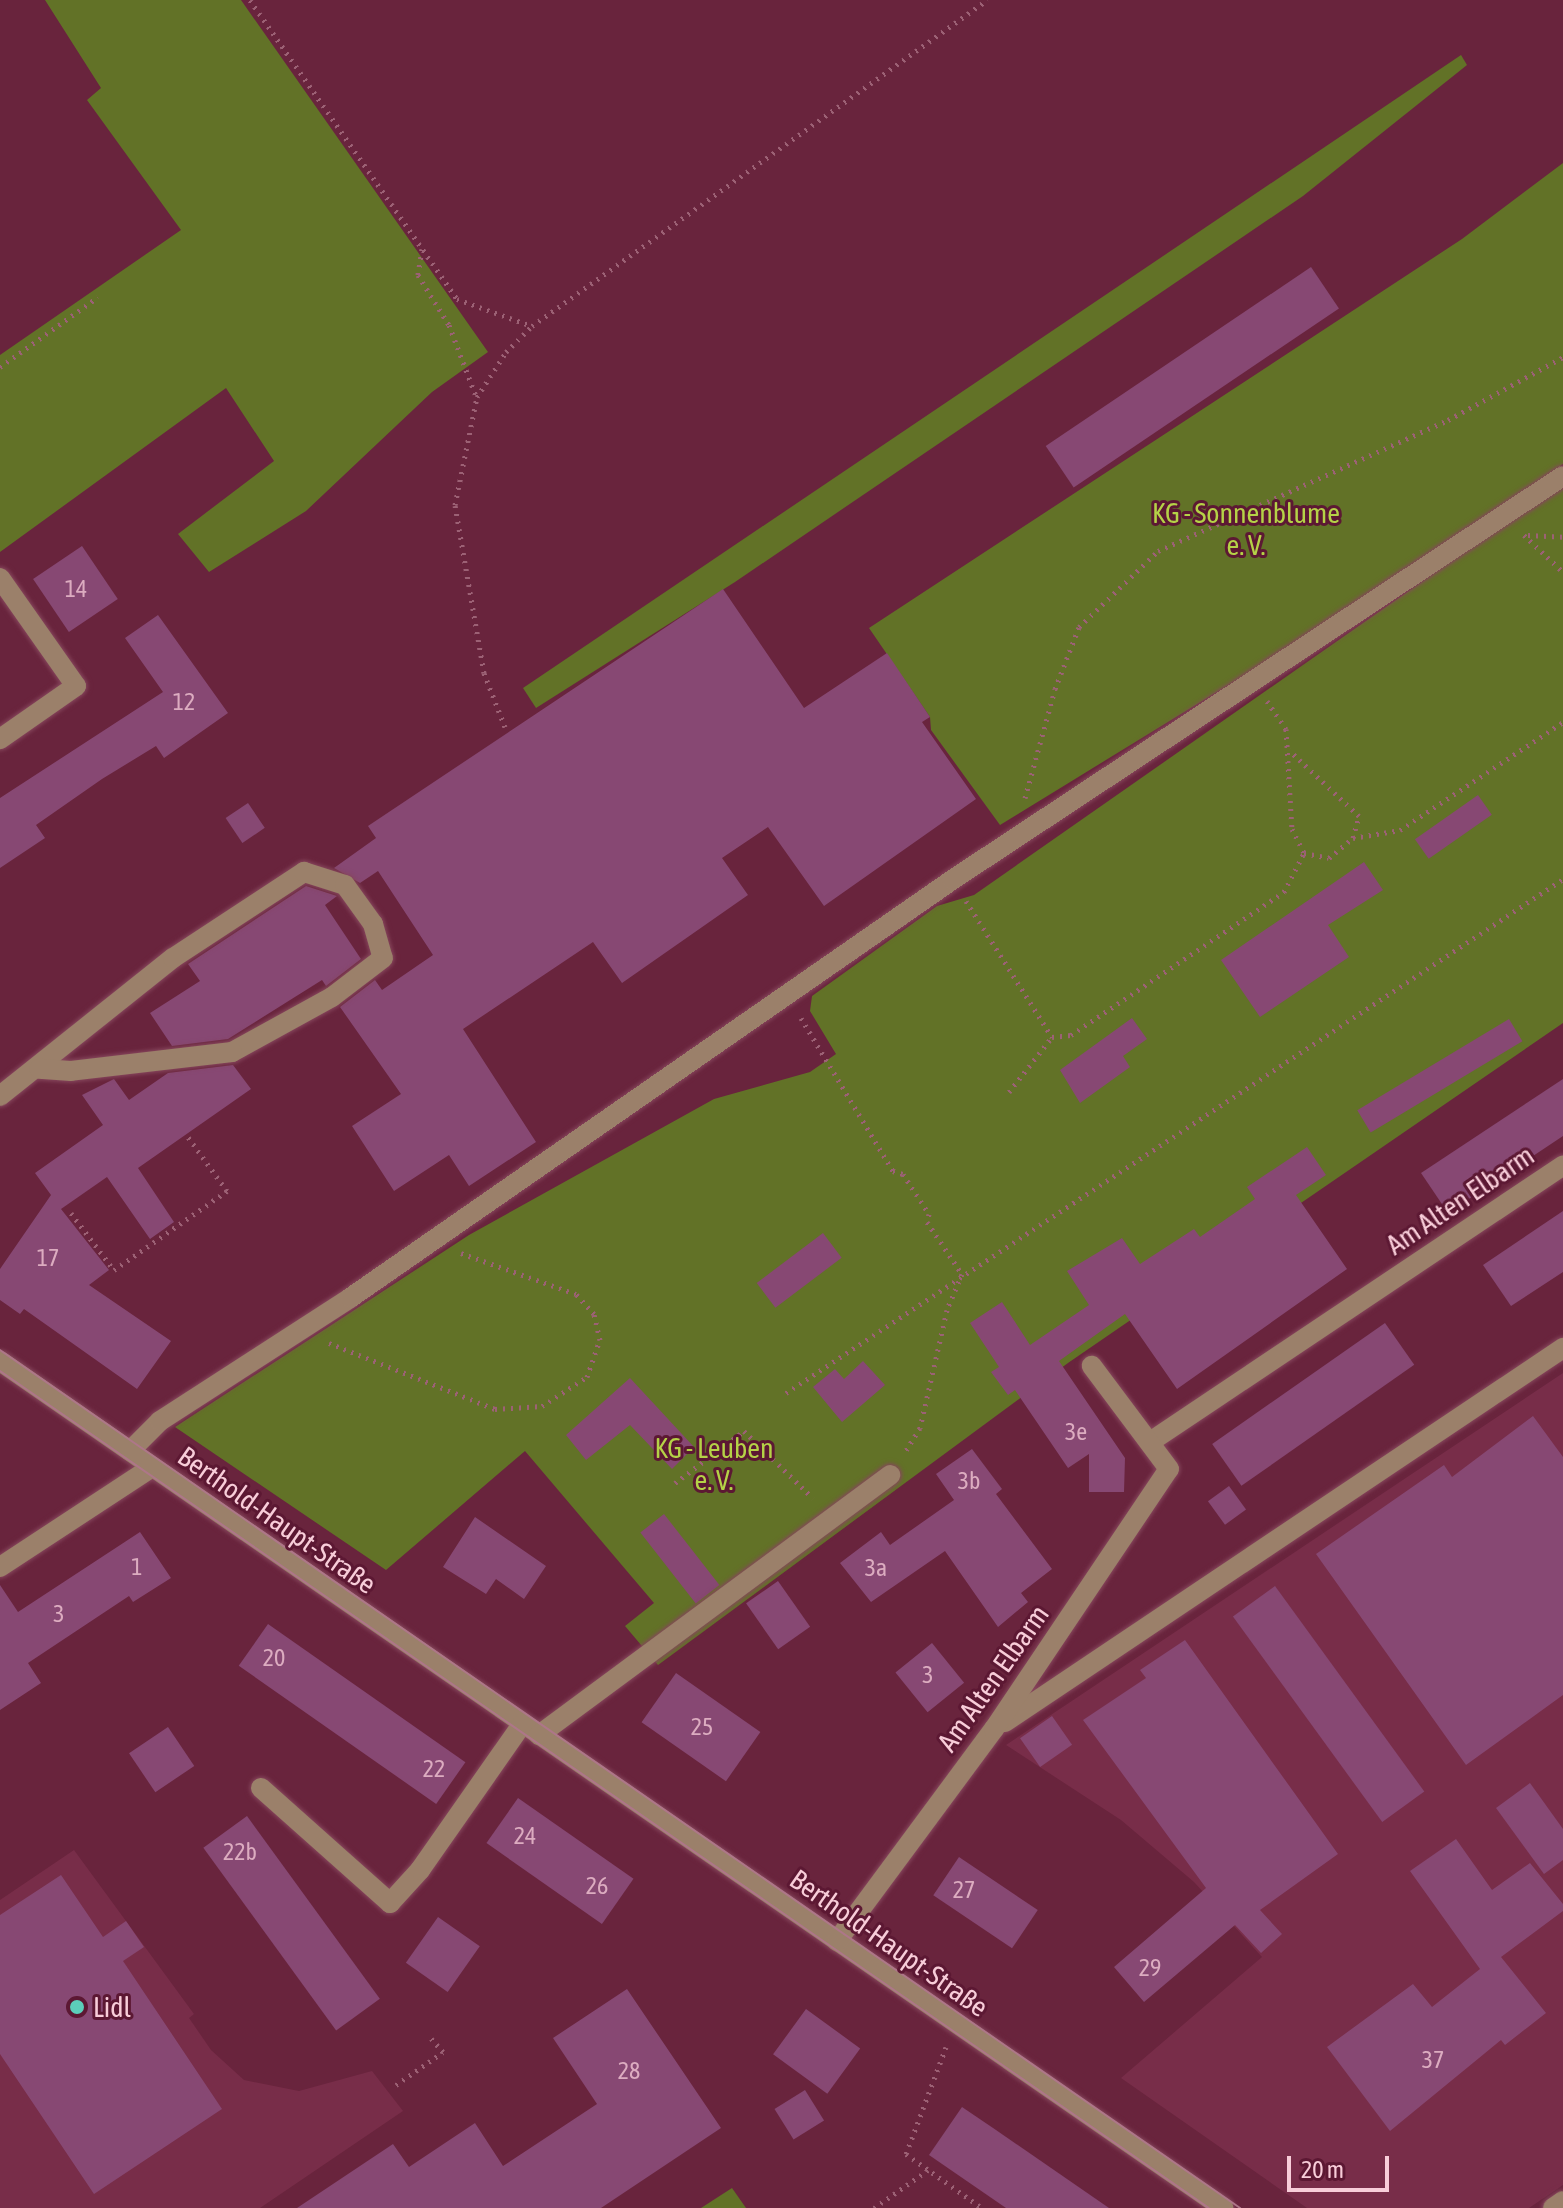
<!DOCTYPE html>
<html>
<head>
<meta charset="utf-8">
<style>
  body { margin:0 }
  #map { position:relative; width:1563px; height:2208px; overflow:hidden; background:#69243d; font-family:"Asap Condensed",sans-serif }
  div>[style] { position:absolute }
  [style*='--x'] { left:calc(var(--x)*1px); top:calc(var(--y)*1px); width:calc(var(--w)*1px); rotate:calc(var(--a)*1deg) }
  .built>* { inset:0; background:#782d49 }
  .green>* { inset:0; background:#627227 }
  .building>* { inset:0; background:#874873; transform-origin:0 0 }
  .path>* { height:5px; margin-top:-2.5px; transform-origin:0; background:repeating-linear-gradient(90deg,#9c6175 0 2px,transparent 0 8px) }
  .roads { filter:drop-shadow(0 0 2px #86465c) drop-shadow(0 0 2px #86465c) }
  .minor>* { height:20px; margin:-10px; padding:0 10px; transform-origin:10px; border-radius:10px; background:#9b806a }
  .tram>* { height:2px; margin:-1px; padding:0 1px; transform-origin:1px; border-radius:1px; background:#ae7689 }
  .dots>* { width:22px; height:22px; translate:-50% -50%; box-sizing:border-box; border:4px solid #5c1833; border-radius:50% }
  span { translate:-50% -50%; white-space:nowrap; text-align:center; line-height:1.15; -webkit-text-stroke:6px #5c1833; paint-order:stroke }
  .number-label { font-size:24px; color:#dcacc0 }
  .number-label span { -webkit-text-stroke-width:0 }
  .park-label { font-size:28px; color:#b5d247 }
  .street-label { font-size:28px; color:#f8cdd9 }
  .poi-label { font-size:28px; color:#f8cdd9 }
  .left { translate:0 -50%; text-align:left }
  .scale { position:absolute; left:1287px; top:2156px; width:102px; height:36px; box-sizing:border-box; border:4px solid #f8cdd9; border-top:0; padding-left:10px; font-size:24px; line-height:28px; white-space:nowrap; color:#f8cdd9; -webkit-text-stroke:6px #5c1833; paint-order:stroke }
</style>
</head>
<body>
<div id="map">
  <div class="built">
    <div style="clip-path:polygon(1563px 1373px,1563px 2185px,1529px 2208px,1307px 2208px,1121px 2078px,1262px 1957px,1194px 1882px,1121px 1820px,1006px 1745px)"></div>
    <div style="clip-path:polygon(74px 1850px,194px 2014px,189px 2018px,211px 2050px,244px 2080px,299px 2091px,372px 2071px,403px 2111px,260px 2208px,0 2208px,0 1900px)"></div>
  </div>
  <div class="green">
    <div style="clip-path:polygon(45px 0,241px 0,488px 352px,432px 392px,306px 511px,209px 572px,178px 534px,274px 461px,226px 388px,0 552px,0 355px,181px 230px,87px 100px,101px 88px)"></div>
    <div style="clip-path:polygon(1461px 55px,1467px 65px,1303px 196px,735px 582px,536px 708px,523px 688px)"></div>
    <div style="clip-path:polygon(1563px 163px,1563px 464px,1318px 630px,1000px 825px,931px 730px,930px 717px,869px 628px,1462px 239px)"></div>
    <div style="clip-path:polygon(1563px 483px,1563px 1023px,1068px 1363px,658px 1665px,625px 1626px,654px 1603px,525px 1451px,386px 1570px,175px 1427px,469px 1235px,714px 1099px,810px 1072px,836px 1054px,810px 1011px,812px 996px,937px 906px,974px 895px)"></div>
    <div style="clip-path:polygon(732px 2188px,746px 2208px,701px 2208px)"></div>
  </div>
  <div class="building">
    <div style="left:1311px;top:267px;width:50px;height:320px;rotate:56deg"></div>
    <div style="left:82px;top:546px;width:64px;height:59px;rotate:56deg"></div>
    <div style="clip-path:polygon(723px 589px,804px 708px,887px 653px,930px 717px,922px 722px,976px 799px,824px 906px,768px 827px,722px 858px,748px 895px,622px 983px,593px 942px,463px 1029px,536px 1142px,469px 1186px,449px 1155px,394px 1191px,352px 1126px,401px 1094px,340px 1007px,375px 980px,382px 990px,433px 955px,378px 871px,360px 883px,334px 868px,376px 838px,368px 826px)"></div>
    <div style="clip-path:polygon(158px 615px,228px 713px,164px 758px,156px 746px,102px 779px,36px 825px,45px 838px,0 868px,0 798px,163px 692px,125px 638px)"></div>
    <div style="left:1478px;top:795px;width:24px;height:77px;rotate:55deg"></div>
    <div style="left:248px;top:803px;width:30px;height:27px;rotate:56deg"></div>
    <div style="clip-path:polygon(1364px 862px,1383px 890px,1328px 925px,1349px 957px,1260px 1017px,1221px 960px)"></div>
    <div style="clip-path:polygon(306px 886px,337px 896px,325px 905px,361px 959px,326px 986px,322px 980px,228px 1039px,172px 1046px,150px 1013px,200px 981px,188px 964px)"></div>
    <div style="clip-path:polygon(1132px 1018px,1147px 1039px,1123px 1056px,1130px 1067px,1080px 1103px,1060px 1070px)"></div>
    <div style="left:1509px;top:1019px;width:26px;height:177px;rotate:59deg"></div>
    <div style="clip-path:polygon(233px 1065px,251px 1089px,138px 1168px,174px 1222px,150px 1239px,107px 1177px,61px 1209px,109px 1270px,89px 1285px,171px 1341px,137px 1389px,24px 1309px,20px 1314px,0 1300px,0 1269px,51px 1195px,35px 1173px,103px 1125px,82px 1095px,114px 1079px,129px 1100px,168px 1073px)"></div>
    <div style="clip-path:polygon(1563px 1079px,1563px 1136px,1448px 1213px,1421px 1173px)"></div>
    <div style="clip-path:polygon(1307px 1147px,1326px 1175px,1296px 1195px,1347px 1269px,1177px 1389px,1125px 1314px,1059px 1361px,1125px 1458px,1124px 1492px,1089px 1492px,1089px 1454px,1068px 1468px,1015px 1390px,1008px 1395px,991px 1372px,999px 1367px,970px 1323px,1002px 1302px,1030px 1345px,1089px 1305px,1067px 1271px,1122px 1238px,1140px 1264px,1194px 1229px,1200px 1237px,1255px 1199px,1247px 1187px)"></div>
    <div style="clip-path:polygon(1563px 1211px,1563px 1272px,1511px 1306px,1483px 1265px)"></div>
    <div style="left:823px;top:1233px;width:31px;height:83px;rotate:53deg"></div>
    <div style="left:1385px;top:1323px;width:51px;height:211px;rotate:55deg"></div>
    <div style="clip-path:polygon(863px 1361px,885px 1385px,842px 1422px,813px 1387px,835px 1369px,844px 1379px)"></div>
    <div style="clip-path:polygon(630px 1378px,694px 1447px,672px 1469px,630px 1425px,586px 1460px,566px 1435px)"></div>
    <div style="clip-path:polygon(1533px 1416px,1563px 1457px,1563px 1695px,1466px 1765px,1316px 1554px,1444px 1465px,1452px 1477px)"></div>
    <div style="clip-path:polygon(972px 1449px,1002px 1489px,996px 1494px,1052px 1569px,1021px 1593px,1028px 1602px,998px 1627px,945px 1551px,871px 1602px,840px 1563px,881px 1532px,890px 1545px,954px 1500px,936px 1474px)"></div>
    <div style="left:1229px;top:1486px;width:29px;height:26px;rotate:54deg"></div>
    <div style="left:664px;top:1514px;width:90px;height:30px;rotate:52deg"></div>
    <div style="clip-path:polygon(475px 1517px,546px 1566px,524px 1599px,496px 1579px,486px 1594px,443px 1567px)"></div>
    <div style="clip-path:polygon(140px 1532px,171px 1578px,133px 1602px,129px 1596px,28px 1663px,41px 1683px,0 1710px,0 1585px,18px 1612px)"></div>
    <div style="left:778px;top:1581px;width:56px;height:39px;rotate:55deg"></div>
    <div style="left:1275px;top:1586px;width:254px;height:52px;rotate:54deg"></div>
    <div style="left:268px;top:1624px;width:241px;height:51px;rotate:35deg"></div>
    <div style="clip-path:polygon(1185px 1640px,1338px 1854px,1260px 1910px,1282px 1934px,1261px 1953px,1235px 1925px,1144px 2002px,1114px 1967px,1206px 1888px,1083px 1720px,1146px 1678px,1140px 1670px)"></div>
    <div style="left:932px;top:1643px;width:51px;height:47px;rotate:51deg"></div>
    <div style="left:676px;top:1673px;width:103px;height:60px;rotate:35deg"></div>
    <div style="left:1052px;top:1716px;width:35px;height:39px;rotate:55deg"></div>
    <div style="left:168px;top:1727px;width:47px;height:47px;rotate:56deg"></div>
    <div style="clip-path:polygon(1530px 1783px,1563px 1829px,1563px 1860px,1544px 1874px,1496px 1808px)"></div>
    <div style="left:518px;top:1798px;width:141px;height:55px;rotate:35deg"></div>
    <div style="left:247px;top:1816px;width:226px;height:54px;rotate:54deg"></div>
    <div style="clip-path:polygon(1456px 1839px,1492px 1890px,1530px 1863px,1563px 1904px,1563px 1911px,1501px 1957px,1546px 2013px,1505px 2045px,1501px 2040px,1390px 2131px,1327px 2047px,1413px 1984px,1432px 2007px,1480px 1969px,1410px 1871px)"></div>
    <div style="left:959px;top:1857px;width:95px;height:46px;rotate:34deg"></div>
    <div style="clip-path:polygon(61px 1875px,103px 1937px,126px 1921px,144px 1947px,123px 1961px,222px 2109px,94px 2194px,0 2054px,0 1915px)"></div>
    <div style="left:438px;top:1917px;width:51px;height:56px;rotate:35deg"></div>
    <div style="clip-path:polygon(627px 1989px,721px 2128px,601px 2208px,297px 2208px,393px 2144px,409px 2167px,475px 2123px,503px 2166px,597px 2104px,553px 2038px)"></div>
    <div style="left:806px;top:2009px;width:67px;height:56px;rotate:36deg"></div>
    <div style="left:805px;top:2090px;width:36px;height:36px;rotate:58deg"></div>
    <div style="clip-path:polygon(962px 2107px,996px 2130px,1109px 2208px,1006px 2208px,929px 2155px)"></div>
  </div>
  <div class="path">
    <div style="--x:250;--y:0;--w:364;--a:55.3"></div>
    <div style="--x:457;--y:299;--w:80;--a:19.8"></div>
    <div style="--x:532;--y:326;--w:560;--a:-35.62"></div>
    <div style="--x:422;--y:249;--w:26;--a:99"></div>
    <div style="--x:418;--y:275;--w:59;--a:58.2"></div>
    <div style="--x:449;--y:325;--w:76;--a:69.2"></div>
    <div style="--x:0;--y:367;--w:120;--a:-35.5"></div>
    <div style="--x:1524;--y:535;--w:54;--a:43.5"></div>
    <div style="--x:1528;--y:535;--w:35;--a:3"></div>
    <div style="--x:1267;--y:701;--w:34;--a:56"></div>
    <div style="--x:1286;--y:729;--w:100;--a:86.6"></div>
    <div style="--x:1292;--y:829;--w:27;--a:63"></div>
    <div style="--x:1304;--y:853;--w:25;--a:11"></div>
    <div style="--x:1329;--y:858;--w:31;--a:-40"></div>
    <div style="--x:1353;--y:838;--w:23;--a:-75"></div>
    <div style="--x:1359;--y:816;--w:96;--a:-136.7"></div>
    <div style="--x:505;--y:727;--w:58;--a:-111.3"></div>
    <div style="--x:484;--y:673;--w:170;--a:-99.8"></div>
    <div style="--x:455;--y:505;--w:110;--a:-78.5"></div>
    <div style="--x:477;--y:397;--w:54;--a:-57.2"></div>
    <div style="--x:506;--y:352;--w:37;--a:-45"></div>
    <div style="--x:1025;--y:798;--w:113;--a:-74.6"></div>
    <div style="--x:1055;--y:689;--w:66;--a:-68.8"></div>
    <div style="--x:1079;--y:627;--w:110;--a:-43.9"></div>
    <div style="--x:1158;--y:551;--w:318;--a:-24.3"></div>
    <div style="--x:1448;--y:420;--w:131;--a:-28.7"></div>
    <div style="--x:1353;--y:838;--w:48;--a:-9.7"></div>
    <div style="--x:1400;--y:830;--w:196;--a:-33.5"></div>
    <div style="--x:966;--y:901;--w:161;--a:57.7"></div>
    <div style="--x:1052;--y:1037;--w:19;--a:-6"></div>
    <div style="--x:1071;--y:1035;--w:257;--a:-33.9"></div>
    <div style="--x:1284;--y:892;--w:44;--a:-62.9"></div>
    <div style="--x:801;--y:1018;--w:179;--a:59"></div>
    <div style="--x:893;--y:1171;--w:10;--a:17"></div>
    <div style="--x:903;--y:1174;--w:48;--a:57"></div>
    <div style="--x:929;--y:1214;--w:8;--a:104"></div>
    <div style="--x:927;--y:1222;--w:63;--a:56.1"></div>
    <div style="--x:962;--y:1274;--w:39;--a:113"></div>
    <div style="--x:947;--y:1310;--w:121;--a:102.9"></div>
    <div style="--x:920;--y:1428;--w:31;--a:122"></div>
    <div style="--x:1009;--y:1092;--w:70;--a:-52"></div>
    <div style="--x:71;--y:1213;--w:71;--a:53"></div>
    <div style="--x:114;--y:1270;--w:138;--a:-35"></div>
    <div style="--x:227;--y:1191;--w:67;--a:-125.8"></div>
    <div style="--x:329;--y:1343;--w:179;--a:21.7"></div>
    <div style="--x:495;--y:1409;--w:47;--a:-3.7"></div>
    <div style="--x:542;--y:1406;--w:54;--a:-32.8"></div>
    <div style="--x:587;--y:1377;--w:39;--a:-71"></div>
    <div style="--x:600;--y:1340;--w:27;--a:-103"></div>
    <div style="--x:594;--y:1314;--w:27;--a:-132"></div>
    <div style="--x:576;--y:1294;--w:122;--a:-160.4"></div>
    <div style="--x:786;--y:1393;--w:932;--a:-33.49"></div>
    <div style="--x:675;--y:1483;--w:86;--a:-37"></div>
    <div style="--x:744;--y:1431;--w:96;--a:44.2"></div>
    <div style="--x:946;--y:2047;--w:114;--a:110.5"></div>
    <div style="--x:906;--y:2154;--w:93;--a:35.4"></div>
    <div style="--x:396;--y:2085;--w:57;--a:-35.1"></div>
    <div style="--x:443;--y:2052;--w:18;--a:-131"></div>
    <div style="--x:874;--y:2208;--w:66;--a:-35.1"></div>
  </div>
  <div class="roads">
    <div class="minor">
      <div style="--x:0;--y:578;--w:132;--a:54.9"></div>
      <div style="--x:76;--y:686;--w:93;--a:145.1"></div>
      <div style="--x:0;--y:1096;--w:221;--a:-38.6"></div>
      <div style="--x:173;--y:958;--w:157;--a:-33.3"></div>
      <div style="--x:304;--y:872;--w:43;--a:17.6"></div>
      <div style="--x:345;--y:885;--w:48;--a:54.3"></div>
      <div style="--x:373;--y:924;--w:35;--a:74"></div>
      <div style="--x:383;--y:958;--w:64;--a:142.6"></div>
      <div style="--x:332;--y:997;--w:114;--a:151.2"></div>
      <div style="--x:232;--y:1052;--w:162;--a:173.3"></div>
      <div style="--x:71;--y:1071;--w:32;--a:-176"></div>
      <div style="--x:0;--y:1361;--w:1488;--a:34.7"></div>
      <div style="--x:1150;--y:1442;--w:497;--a:-33.8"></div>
      <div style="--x:130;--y:1451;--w:42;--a:-45"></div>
      <div style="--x:160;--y:1421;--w:226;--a:-32.9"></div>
      <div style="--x:350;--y:1298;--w:733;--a:-34.77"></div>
      <div style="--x:952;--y:880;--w:732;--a:-33.47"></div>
      <div style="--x:0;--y:1567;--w:182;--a:-33.3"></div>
      <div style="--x:1005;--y:1722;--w:672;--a:-33.83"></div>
      <div style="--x:539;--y:1735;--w:437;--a:-36.5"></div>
      <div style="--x:261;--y:1788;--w:173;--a:41.7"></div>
      <div style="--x:390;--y:1903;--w:45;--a:-47.7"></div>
      <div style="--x:420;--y:1870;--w:179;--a:-55"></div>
      <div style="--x:837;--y:1941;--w:264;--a:-53.5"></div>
      <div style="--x:994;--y:1729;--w:313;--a:-56.1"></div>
      <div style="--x:1169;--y:1469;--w:129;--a:-126.8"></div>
      <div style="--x:1553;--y:2208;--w:12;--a:-35"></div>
    </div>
  </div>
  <div class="tram">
    <div style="--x:0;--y:1350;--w:1508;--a:34.68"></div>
    <div style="--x:0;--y:1371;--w:1470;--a:34.7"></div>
  </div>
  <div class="dots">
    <div style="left:77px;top:2007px;background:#5cceba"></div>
  </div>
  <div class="number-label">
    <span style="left:76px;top:589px">14</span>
    <span style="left:184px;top:702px">12</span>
    <span style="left:48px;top:1258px">17</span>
    <span style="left:1076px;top:1432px">3e</span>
    <span style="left:969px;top:1481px">3b</span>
    <span style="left:137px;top:1567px">1</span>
    <span style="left:876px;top:1568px">3a</span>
    <span style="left:59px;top:1614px">3</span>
    <span style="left:274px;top:1658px">20</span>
    <span style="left:928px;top:1675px">3</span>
    <span style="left:702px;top:1727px">25</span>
    <span style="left:434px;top:1769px">22</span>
    <span style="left:525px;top:1836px">24</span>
    <span style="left:240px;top:1852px">22b</span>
    <span style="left:597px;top:1886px">26</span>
    <span style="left:964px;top:1890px">27</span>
    <span style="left:1150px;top:1968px">29</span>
    <span style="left:1433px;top:2060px">37</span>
    <span style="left:629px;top:2071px">28</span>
  </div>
  <div class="park-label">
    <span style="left:1246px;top:529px">KG - Sonnenblume<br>e. V.</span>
    <span style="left:714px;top:1464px">KG - Leuben<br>e. V.</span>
  </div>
  <div class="street-label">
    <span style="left:1460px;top:1200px;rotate:-34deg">Am Alten Elbarm</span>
    <span style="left:277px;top:1520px;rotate:35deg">Berthold-Haupt-Straße</span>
    <span style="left:993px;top:1678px;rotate:-55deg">Am Alten Elbarm</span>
    <span style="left:889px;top:1943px;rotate:35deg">Berthold-Haupt-Straße</span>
  </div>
  <div class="poi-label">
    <span class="left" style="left:93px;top:2007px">Lidl</span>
  </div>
  <div class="scale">20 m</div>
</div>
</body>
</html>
